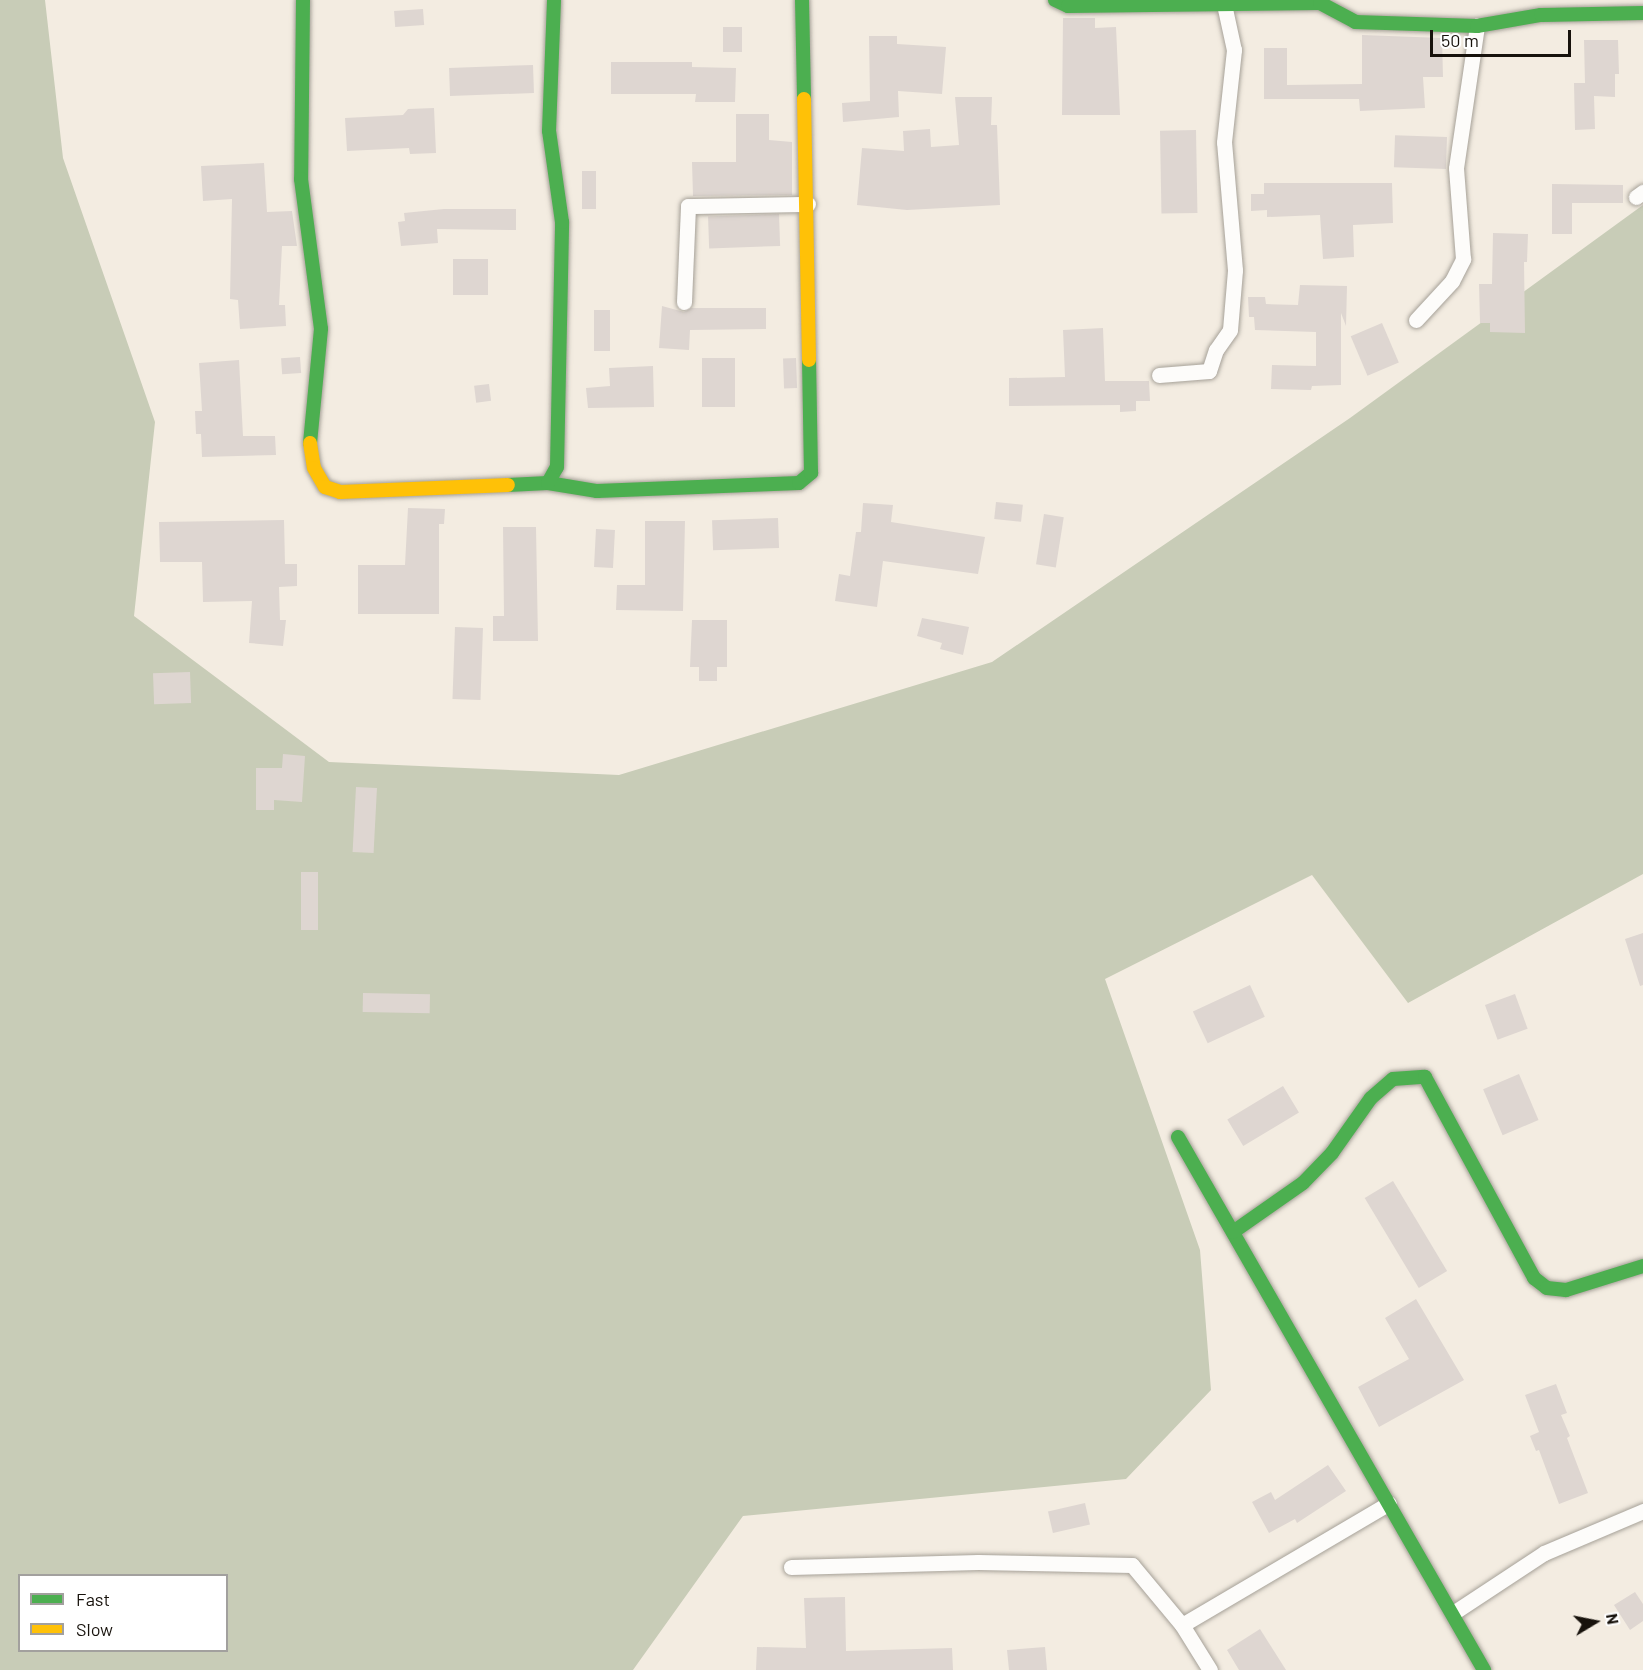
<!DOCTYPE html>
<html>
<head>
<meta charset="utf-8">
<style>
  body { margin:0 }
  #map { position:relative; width:1643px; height:1670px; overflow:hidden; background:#f3ece1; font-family:Barlow,sans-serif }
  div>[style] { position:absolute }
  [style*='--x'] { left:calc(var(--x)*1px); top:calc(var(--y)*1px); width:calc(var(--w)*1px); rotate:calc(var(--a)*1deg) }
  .forest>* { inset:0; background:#c8ccb7 }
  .building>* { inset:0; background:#ded6d1; transform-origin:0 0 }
  .roads { filter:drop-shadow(0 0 2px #a6a198) drop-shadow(0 0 2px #a6a198) }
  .street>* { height:15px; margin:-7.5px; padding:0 7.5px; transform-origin:7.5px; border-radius:7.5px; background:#fdfcfa }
  .fast>* { height:14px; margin:-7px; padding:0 7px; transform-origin:7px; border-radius:7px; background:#4caf50 }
  .slow>* { height:14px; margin:-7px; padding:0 7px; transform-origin:7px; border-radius:7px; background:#ffc107 }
  span { translate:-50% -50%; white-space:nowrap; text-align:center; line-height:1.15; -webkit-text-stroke:6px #fff; paint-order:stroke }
  .legend { position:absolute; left:18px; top:1574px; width:210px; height:78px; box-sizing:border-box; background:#fff; border:2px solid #a2a09e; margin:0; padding:8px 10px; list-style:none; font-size:18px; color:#17120c }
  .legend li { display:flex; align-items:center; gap:12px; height:30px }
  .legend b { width:30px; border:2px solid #a2a09e }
  .north { position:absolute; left:1565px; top:1592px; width:60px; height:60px; -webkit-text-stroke:4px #fff; paint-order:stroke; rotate:80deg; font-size:16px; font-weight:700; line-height:24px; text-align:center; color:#17120c }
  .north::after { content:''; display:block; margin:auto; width:21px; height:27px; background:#17120c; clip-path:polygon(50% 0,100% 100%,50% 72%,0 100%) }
  .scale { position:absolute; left:1430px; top:30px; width:141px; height:27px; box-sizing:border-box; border:3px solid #17120c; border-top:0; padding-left:8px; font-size:18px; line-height:21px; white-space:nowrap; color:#17120c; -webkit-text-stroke:4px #fff; paint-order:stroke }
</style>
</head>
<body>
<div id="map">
  <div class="forest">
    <div style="clip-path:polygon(evenodd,0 0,45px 0,63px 158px,155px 422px,134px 616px,329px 762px,619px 775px,992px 662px,1350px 418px,1643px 205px,1643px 874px,1408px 1003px,1312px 875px,1105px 979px,1200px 1250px,1211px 1390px,1126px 1479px,743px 1516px,633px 1670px,0 1670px,0 0,20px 1576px,226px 1576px,226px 1650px,20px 1650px,20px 1576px)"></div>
  </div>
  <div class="building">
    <div style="left:423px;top:9px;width:16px;height:29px;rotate:86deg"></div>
    <div style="clip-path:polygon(1063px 18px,1095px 18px,1095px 28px,1116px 27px,1120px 115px,1062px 115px)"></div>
    <div style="left:723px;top:27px;width:19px;height:25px"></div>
    <div style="clip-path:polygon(1362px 35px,1442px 38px,1443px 77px,1423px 77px,1425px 108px,1360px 111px,1359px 99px,1264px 99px,1264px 48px,1287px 48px,1287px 85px,1362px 84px)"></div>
    <div style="clip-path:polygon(869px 36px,897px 36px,897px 44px,946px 47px,942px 94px,898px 91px,899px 117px,843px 122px,842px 103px,870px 101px)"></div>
    <div style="clip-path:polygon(1584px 40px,1618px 40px,1619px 74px,1615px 74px,1615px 97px,1594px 96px,1595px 129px,1575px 130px,1574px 83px,1585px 83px)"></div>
    <div style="clip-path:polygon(611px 62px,692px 62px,692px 67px,736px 68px,735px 102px,695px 102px,696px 94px,611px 94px)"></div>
    <div style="left:533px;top:65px;width:28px;height:84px;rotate:88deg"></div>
    <div style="clip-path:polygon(955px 97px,992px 97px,991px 125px,997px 125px,1000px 205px,907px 210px,857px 205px,862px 148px,904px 151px,903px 131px,930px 129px,931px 147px,959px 145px)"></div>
    <div style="clip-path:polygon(434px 108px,436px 153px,410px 154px,409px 148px,347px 151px,345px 118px,403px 115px,408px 109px)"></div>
    <div style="clip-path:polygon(736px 114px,769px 114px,769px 140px,792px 142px,792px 195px,693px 196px,692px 162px,736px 162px)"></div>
    <div style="left:1196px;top:130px;width:83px;height:36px;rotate:89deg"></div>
    <div style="left:1447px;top:137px;width:32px;height:52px;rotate:92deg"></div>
    <div style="clip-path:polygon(264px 163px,267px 212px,292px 211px,297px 246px,282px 246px,279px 305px,285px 305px,286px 326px,240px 329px,238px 300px,230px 299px,232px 199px,203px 201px,201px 166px)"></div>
    <div style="left:582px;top:171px;width:14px;height:38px"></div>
    <div style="clip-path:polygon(1264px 183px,1392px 183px,1393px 223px,1353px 225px,1354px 257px,1323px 259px,1320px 215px,1267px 217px,1267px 210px,1251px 211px,1251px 194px,1264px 194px)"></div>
    <div style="clip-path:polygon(1552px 184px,1623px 185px,1623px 203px,1572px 203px,1572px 234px,1552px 234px)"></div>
    <div style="clip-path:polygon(444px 209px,516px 209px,516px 230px,437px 229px,438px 243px,401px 246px,398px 222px,405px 221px,404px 213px)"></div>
    <div style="left:779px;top:214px;width:32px;height:71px;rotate:88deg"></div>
    <div style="clip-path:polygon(1493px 233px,1528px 234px,1527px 262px,1524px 262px,1525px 333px,1490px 332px,1490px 323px,1480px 323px,1479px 284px,1492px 284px)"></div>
    <div style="left:453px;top:259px;width:35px;height:36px"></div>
    <div style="clip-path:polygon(1300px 285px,1347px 286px,1346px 326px,1341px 313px,1341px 385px,1312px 386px,1311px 390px,1271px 389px,1272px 365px,1316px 366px,1316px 332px,1255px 330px,1254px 317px,1249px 317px,1248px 297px,1265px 297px,1266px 304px,1298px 305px)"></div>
    <div style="clip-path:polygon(662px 306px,684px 312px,691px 308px,766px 308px,766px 329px,690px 330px,689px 350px,659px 348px)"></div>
    <div style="left:594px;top:310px;width:16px;height:41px"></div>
    <div style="left:1382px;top:323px;width:43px;height:34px;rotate:67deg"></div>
    <div style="clip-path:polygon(1103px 328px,1105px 381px,1149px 381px,1150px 401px,1136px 401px,1136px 411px,1120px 412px,1120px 405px,1009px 406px,1009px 378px,1065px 377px,1063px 330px)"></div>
    <div style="left:300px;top:357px;width:16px;height:19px;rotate:86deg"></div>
    <div style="left:702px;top:358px;width:33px;height:49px"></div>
    <div style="left:796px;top:358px;width:30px;height:13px;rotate:88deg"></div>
    <div style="clip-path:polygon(239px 360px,243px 436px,275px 436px,276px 455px,202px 457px,201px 434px,196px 434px,195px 411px,202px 411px,199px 363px)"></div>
    <div style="clip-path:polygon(653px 366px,654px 407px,588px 408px,586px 388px,610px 386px,609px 368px)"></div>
    <div style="left:489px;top:384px;width:17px;height:15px;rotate:83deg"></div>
    <div style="left:996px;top:502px;width:27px;height:17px;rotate:6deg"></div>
    <div style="clip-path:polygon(863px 503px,893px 505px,891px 522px,985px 537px,978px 574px,883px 561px,877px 607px,835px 601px,839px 574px,850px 576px,856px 532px,861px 532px)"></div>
    <div style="clip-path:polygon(408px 508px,445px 509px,444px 524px,439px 524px,439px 614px,358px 614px,358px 565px,405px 565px)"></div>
    <div style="left:1044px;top:514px;width:20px;height:51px;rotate:9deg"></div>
    <div style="left:778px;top:518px;width:30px;height:66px;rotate:88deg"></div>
    <div style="clip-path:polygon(284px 520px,285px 564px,297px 564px,297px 586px,279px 587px,280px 620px,286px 620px,283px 646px,249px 643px,252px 601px,203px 602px,202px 562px,160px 562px,159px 522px)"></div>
    <div style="clip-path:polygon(645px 521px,685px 521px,683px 611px,616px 610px,617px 585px,645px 585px)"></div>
    <div style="clip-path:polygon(503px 527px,536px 527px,538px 641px,493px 641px,493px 616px,504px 616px)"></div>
    <div style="left:596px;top:529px;width:19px;height:38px;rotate:3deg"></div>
    <div style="clip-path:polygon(922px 618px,969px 627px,963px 655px,940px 649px,942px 643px,917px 636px)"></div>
    <div style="clip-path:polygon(692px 620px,727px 620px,727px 667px,717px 667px,717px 681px,699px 681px,699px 667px,690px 667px)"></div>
    <div style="left:455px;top:627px;width:28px;height:72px;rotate:2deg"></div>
    <div style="left:190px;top:672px;width:31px;height:37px;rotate:88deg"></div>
    <div style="clip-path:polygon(283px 754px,305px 756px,302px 802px,274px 800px,274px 810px,256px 810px,256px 768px,282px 768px)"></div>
    <div style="left:356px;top:787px;width:21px;height:65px;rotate:3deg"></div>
    <div style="left:301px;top:872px;width:17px;height:58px"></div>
    <div style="clip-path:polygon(1643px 933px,1643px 985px,1640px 986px,1625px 939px)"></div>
    <div style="left:1250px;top:985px;width:35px;height:63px;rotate:65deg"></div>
    <div style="left:363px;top:993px;width:67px;height:19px;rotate:1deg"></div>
    <div style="left:1515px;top:994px;width:37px;height:32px;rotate:70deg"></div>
    <div style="left:1519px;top:1074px;width:50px;height:39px;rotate:67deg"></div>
    <div style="left:1283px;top:1086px;width:31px;height:65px;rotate:59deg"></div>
    <div style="left:1393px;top:1181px;width:105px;height:33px;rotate:59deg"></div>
    <div style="clip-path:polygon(1416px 1299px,1464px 1380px,1379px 1427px,1358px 1387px,1409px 1359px,1385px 1318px)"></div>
    <div style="clip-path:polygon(1556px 1384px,1567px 1413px,1561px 1415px,1570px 1436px,1567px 1438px,1588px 1493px,1559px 1504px,1539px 1450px,1536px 1451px,1530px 1436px,1539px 1432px,1525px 1395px)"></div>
    <div style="clip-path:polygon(1328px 1465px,1346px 1491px,1297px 1523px,1295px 1519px,1269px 1533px,1252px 1502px,1271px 1492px,1275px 1500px)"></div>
    <div style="left:1085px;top:1503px;width:22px;height:38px;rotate:77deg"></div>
    <div style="clip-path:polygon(1635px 1592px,1643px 1604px,1643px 1621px,1630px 1630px,1614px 1605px)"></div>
    <div style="clip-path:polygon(845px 1597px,846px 1651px,952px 1648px,953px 1670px,756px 1670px,757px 1647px,806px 1648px,804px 1598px)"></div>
    <div style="clip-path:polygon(1260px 1629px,1286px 1670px,1239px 1670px,1227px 1650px)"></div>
    <div style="clip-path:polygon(1045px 1647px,1047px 1670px,1009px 1670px,1007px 1650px)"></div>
  </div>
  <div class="roads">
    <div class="street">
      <div style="--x:1636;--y:197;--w:9;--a:-36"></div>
      <div style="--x:684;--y:302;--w:96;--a:-87.6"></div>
      <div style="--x:688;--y:206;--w:120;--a:-1"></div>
      <div style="--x:1416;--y:320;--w:53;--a:-47.3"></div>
      <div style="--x:1452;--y:281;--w:25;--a:-63"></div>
      <div style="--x:1463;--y:259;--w:91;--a:-94.4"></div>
      <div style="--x:1456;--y:168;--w:144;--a:-81.6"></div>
      <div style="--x:1159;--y:375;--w:50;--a:-4.6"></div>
      <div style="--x:1209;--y:371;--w:22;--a:-72"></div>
      <div style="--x:1216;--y:350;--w:24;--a:-55"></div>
      <div style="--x:1230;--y:330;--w:60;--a:-85.2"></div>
      <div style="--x:1235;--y:270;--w:128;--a:-94.9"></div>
      <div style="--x:1224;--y:142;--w:93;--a:-83.8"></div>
      <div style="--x:1234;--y:50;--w:47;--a:-102.3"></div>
      <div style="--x:791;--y:1567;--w:187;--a:-1.5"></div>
      <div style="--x:978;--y:1562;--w:154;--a:1.1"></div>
      <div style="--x:1132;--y:1565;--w:78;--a:50.2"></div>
      <div style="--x:1182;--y:1625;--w:53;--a:58.1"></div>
      <div style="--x:1453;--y:1613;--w:109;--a:-33.4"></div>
      <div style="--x:1544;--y:1553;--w:108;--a:-23"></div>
      <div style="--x:1182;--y:1625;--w:240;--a:-30.5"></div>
    </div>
    <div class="fast">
      <div style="--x:303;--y:0;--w:179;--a:90.6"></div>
      <div style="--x:301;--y:179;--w:151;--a:82.4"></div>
      <div style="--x:321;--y:329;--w:115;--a:95.5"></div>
      <div style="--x:802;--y:0;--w:99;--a:88.8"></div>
      <div style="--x:1055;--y:0;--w:14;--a:25"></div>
      <div style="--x:1068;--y:6;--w:252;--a:-0.7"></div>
      <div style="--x:1320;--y:3;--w:40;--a:28"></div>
      <div style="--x:1355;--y:22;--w:122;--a:1.9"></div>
      <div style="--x:1477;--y:26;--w:65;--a:-9.8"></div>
      <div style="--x:1541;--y:15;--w:102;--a:-1.1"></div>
      <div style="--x:548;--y:483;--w:50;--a:9.3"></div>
      <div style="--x:597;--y:491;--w:202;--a:-2.3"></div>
      <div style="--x:799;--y:483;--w:16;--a:-40"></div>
      <div style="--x:811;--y:473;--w:113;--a:-91"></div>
      <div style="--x:508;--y:485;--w:40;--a:-2.9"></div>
      <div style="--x:548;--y:483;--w:18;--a:-61"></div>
      <div style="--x:557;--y:467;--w:245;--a:-88.8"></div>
      <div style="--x:562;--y:222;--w:92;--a:-98.1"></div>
      <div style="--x:549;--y:131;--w:131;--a:-87.8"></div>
      <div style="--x:1178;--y:1137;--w:615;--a:60.14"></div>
      <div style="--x:1233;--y:1232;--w:85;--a:-35"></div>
      <div style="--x:1303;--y:1183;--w:42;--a:-46"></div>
      <div style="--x:1332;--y:1153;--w:67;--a:-54.7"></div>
      <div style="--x:1371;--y:1098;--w:29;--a:-41"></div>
      <div style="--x:1393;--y:1079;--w:32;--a:-4"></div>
      <div style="--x:1425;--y:1077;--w:229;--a:61.5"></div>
      <div style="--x:1534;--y:1278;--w:16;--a:38"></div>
      <div style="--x:1547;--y:1288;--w:19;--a:6"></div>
      <div style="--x:1566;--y:1290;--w:81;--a:-17.3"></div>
    </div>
    <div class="slow">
      <div style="--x:804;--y:99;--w:261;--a:88.9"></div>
      <div style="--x:310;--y:443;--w:25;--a:81"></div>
      <div style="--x:314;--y:468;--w:22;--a:60"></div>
      <div style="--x:325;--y:487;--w:16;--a:18"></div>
      <div style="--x:340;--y:492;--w:168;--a:-2.4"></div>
    </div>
  </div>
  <ul class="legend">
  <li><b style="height:8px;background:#4caf50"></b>Fast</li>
  <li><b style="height:8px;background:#ffc107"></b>Slow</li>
  </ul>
  <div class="north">N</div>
  <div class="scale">50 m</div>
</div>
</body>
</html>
